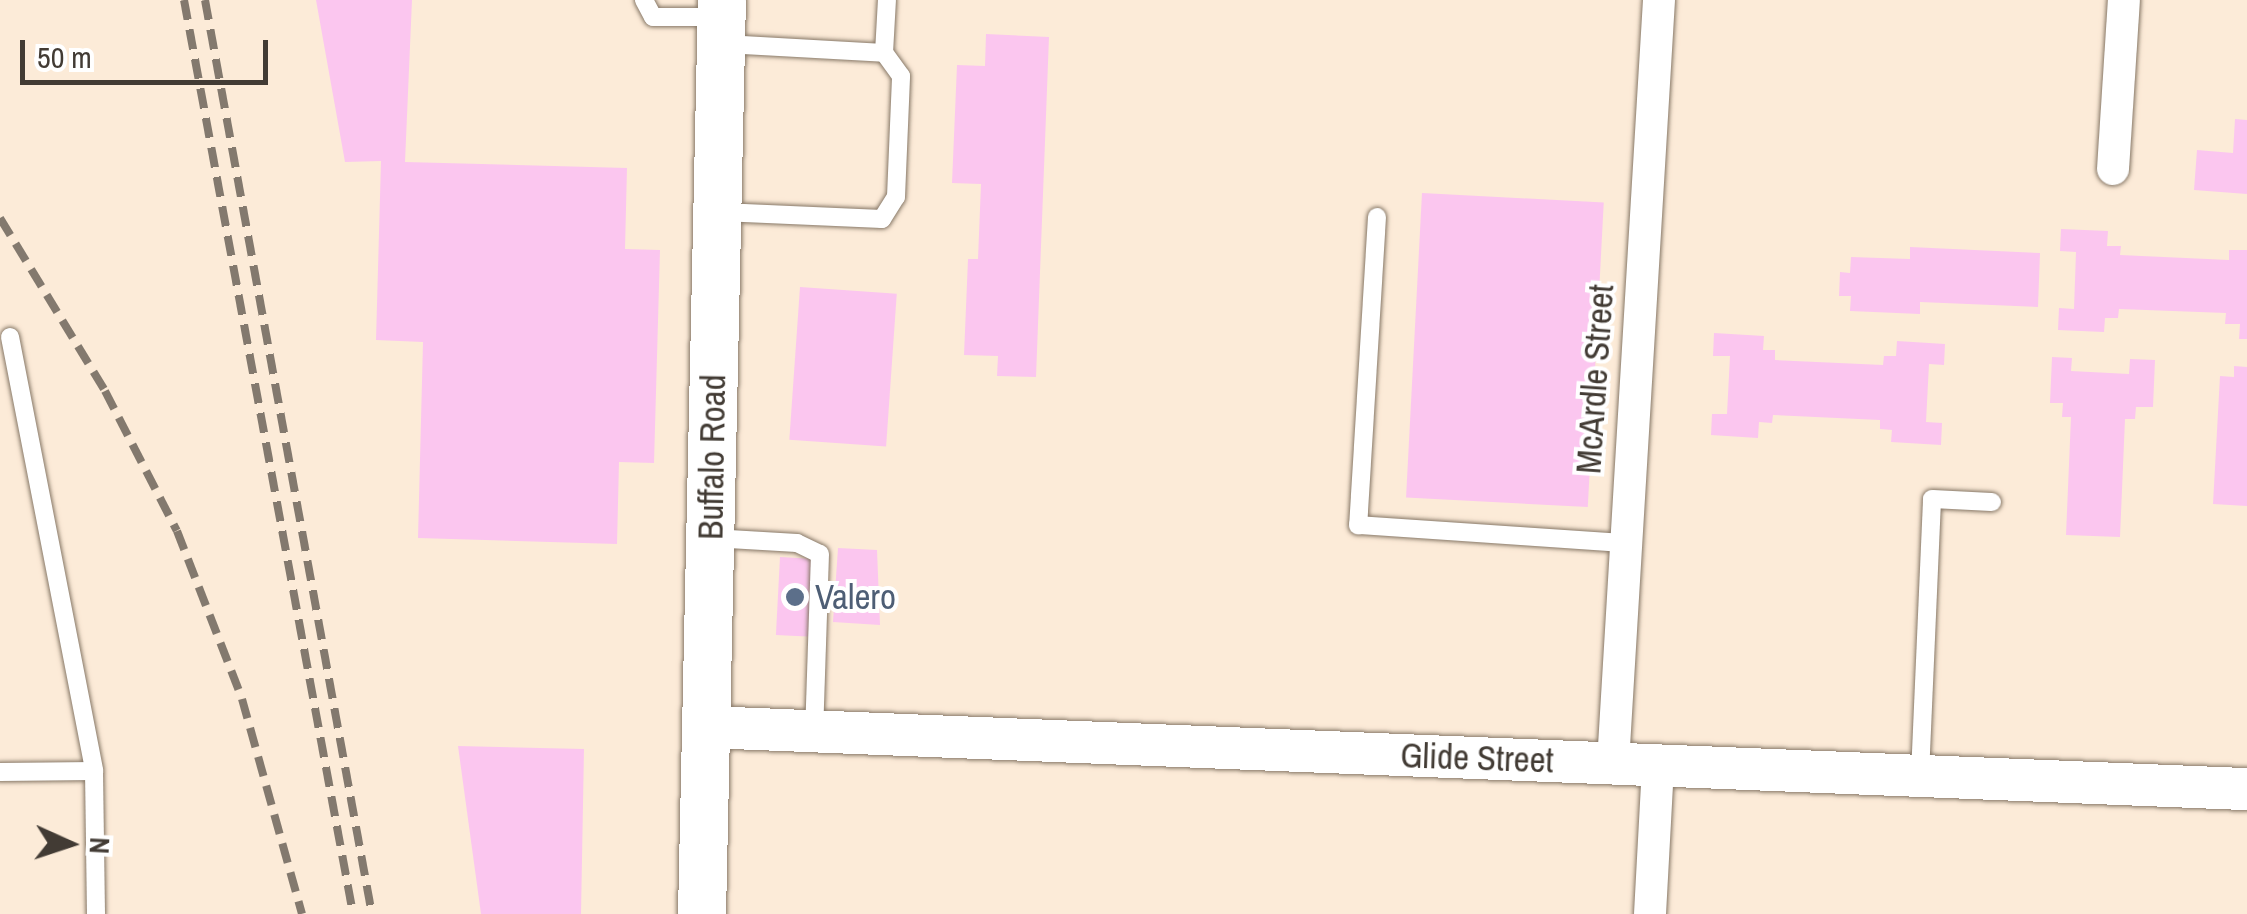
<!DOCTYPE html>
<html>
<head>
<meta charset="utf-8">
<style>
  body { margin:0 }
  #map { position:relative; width:2247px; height:914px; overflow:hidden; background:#fcebd8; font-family:"Archivo Narrow",sans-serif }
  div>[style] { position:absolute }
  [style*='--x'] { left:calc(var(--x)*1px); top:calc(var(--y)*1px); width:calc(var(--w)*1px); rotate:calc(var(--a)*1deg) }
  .building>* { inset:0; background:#fbc6ef; transform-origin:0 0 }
  .roads { filter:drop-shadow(0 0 2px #877867) drop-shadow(0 0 2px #877867) }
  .service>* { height:18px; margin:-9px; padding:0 9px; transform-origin:9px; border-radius:9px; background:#fff }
  .minor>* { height:32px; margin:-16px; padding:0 16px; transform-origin:16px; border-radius:16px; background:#fff }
  .tertiary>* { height:42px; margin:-21px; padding:0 21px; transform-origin:21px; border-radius:21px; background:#fff }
  .secondary>* { height:48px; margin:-24px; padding:0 24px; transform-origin:24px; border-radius:24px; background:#fff }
  .rail>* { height:8px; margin-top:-4px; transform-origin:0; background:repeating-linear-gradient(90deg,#83796e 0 20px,transparent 0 30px) }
  .dots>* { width:28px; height:28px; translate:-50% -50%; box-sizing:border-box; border:5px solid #fff; border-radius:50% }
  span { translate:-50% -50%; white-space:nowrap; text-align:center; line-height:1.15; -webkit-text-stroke:8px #fff; paint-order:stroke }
  .street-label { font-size:35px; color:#423b34 }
  .service-label { font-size:35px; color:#4e5e75 }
  .left { translate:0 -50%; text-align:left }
  .north { position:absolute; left:20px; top:794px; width:100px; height:100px; -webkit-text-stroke:8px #fff; paint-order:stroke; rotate:93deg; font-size:28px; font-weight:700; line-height:40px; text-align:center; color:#423b34 }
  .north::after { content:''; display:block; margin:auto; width:35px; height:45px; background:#423b34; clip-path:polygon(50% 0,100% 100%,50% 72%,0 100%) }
  .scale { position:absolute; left:20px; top:40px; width:248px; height:45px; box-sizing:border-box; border:5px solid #423b34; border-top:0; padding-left:12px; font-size:30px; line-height:35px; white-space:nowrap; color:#423b34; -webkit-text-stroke:8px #fff; paint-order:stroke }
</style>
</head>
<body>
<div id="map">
  <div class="building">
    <div style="clip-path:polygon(316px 0,412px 0,405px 162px,627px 168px,625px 249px,660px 250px,654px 463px,619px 462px,617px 544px,418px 538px,423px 342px,376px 340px,381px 161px,345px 162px)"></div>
    <div style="clip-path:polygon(986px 34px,1049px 37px,1036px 377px,997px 376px,998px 356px,964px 355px,968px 259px,978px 259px,981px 184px,952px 183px,957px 65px,985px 66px)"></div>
    <div style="clip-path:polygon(2235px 119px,2247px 120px,2247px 194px,2194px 190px,2197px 150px,2233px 153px)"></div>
    <div style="left:1422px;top:193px;width:182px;height:305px;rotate:3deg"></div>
    <div style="clip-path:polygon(2061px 229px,2108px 231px,2107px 246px,2121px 246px,2120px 255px,2229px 260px,2229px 250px,2247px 250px,2247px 339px,2239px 339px,2240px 324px,2225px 324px,2226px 313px,2119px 309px,2118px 318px,2105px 318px,2104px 332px,2058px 330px,2059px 308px,2074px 309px,2076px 252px,2060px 251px)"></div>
    <div style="clip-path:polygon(1910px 247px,2040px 253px,2038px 307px,1920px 302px,1920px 314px,1850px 311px,1851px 296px,1839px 296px,1840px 272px,1850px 273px,1851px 257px,1910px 259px)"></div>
    <div style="left:800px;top:287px;width:97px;height:153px;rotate:4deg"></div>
    <div style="clip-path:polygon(1714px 333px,1764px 336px,1763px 350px,1775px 350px,1775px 360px,1883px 365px,1884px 356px,1896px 356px,1897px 341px,1945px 344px,1944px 365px,1929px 364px,1926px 422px,1942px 423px,1941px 445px,1891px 442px,1892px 430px,1880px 429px,1880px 420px,1773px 415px,1772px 423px,1759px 422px,1758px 438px,1711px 435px,1712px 414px,1727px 414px,1730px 356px,1713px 356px)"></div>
    <div style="clip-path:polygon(2052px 357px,2072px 358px,2071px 371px,2129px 374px,2130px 359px,2155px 360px,2153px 407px,2136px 407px,2135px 419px,2125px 419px,2120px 537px,2066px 535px,2071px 417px,2062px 417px,2063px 403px,2050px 403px)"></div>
    <div style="clip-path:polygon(2234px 366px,2247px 367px,2247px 506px,2213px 504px,2220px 376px,2234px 377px)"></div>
    <div style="clip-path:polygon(838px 548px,877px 550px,880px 625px,833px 622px)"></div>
    <div style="left:780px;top:557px;width:36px;height:78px;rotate:3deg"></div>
    <div style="clip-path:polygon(458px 746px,584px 749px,581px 914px,481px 914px)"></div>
  </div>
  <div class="roads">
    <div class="service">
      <div style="--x:644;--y:0;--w:19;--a:62"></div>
      <div style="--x:653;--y:17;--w:68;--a:0"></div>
      <div style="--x:725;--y:44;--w:159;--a:3.2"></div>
      <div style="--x:721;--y:212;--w:161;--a:2.5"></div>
      <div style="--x:882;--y:219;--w:26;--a:-58"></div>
      <div style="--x:896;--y:197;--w:121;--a:-87.6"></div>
      <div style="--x:901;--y:76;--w:29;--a:-126"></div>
      <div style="--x:884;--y:53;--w:53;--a:-86.8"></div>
      <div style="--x:1377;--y:217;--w:309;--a:93.5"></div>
      <div style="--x:1358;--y:525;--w:268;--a:3.9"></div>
      <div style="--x:10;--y:337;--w:442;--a:79"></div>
      <div style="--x:712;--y:538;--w:85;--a:3.4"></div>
      <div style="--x:797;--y:543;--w:25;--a:26"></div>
      <div style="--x:820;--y:554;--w:177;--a:91.9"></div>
      <div style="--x:0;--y:772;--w:94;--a:-0.6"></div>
      <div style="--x:94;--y:771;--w:143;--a:89.2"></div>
      <div style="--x:1920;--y:775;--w:276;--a:-87.5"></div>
      <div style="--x:1932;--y:499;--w:60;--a:2.9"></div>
    </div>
    <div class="minor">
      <div style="--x:2113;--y:169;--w:169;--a:-86.3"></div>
      <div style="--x:1613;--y:763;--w:764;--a:-86.55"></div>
      <div style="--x:1650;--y:914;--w:149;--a:-86.9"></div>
    </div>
    <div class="tertiary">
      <div style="--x:707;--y:727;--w:1541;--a:2.31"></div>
    </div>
    <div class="secondary">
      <div style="--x:702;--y:914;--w:914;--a:-88.75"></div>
    </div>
  </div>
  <div class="rail">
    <div style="--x:184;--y:0;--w:929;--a:79.52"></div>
    <div style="--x:205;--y:0;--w:929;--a:79.65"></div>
    <div style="--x:0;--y:218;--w:202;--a:58.7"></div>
    <div style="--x:105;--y:391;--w:157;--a:62.8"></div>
    <div style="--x:177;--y:531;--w:180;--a:68.8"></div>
    <div style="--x:242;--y:699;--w:223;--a:74.4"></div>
  </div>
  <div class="dots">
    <div style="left:795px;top:597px;background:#5c6f8a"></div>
  </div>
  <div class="street-label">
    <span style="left:1595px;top:379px;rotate:-86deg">McArdle Street</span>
    <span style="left:712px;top:457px;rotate:-89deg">Buffalo Road</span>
    <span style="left:1477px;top:758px;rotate:2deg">Glide Street</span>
  </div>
  <div class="service-label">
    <span class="left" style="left:815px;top:597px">Valero</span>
  </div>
  <div class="north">N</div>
  <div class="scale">50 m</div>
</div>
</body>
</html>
